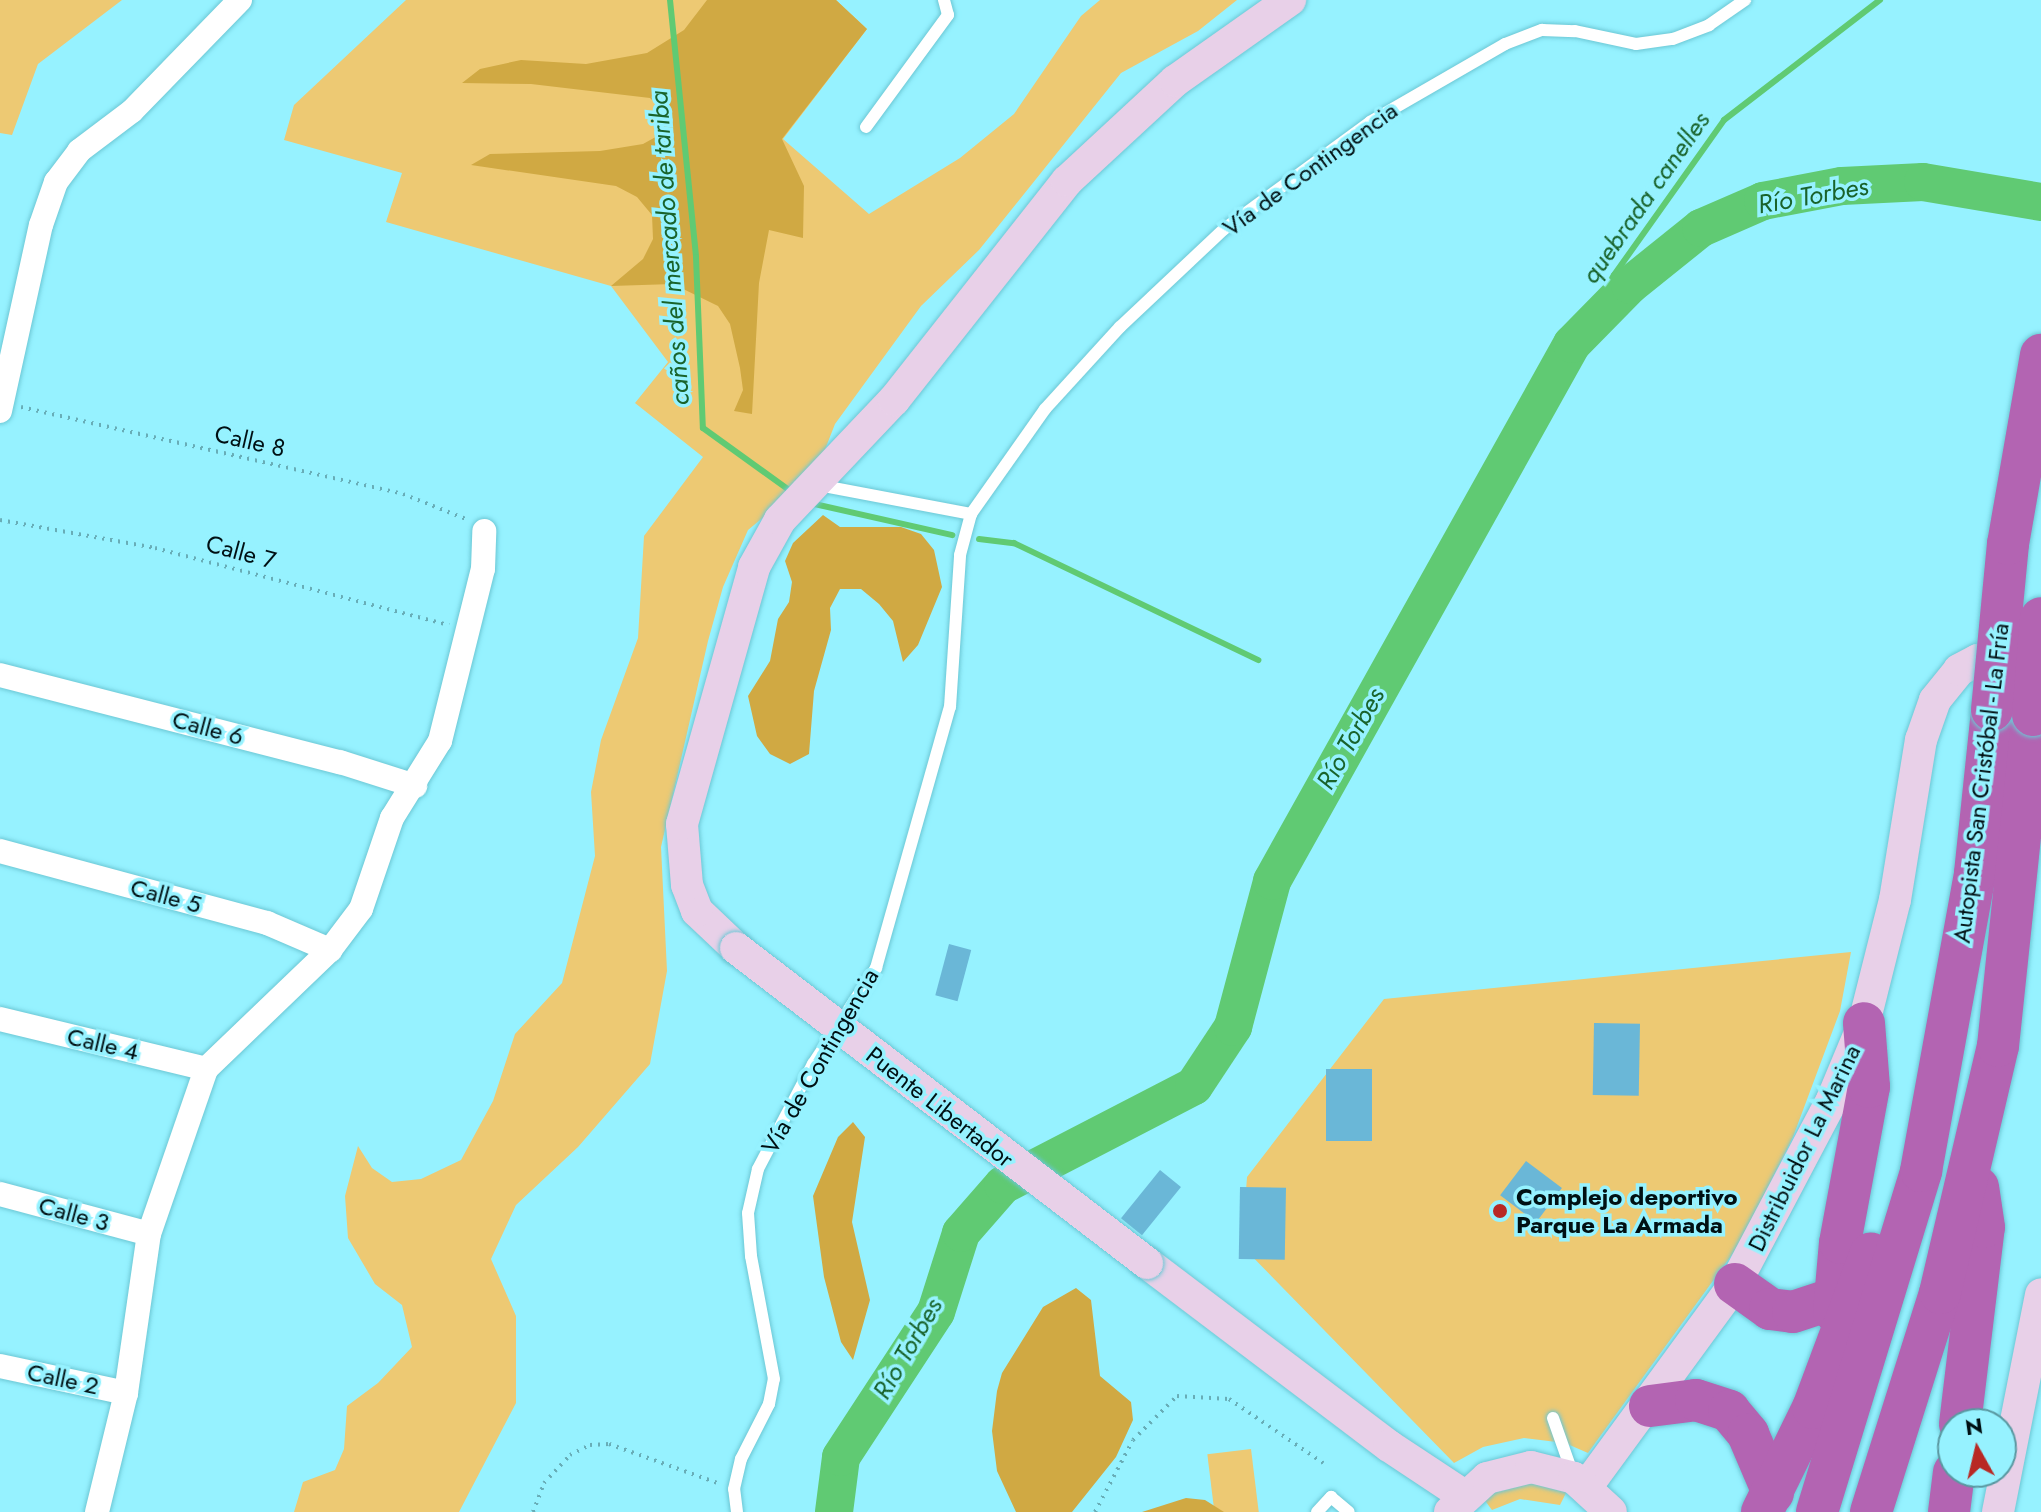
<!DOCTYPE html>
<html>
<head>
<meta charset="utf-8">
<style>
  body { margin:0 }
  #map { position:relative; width:2041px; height:1512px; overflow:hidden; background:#96f2ff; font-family:Jost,sans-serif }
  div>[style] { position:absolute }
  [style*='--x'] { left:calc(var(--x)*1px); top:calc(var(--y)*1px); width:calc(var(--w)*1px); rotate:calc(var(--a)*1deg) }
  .green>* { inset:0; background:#edc973; transform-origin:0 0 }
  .forest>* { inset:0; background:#d0a943 }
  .stream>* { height:6px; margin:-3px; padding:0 3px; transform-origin:3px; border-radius:3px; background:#60ca73 }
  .river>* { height:38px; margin:-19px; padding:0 19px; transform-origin:19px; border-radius:19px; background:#60ca73 }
  .building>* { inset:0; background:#6ab7d7; transform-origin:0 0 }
  .path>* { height:4px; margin-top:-2px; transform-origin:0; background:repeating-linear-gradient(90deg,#68adb7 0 2px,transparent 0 8px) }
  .roads { filter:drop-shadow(0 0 2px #6cc7d5) drop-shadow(0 0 2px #6cc7d5) }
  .lane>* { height:12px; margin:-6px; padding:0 6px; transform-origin:6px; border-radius:6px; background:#fff }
  .street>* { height:24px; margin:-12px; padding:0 12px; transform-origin:12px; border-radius:12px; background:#fff }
  .secondary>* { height:32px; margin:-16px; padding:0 16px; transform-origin:16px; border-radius:16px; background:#e8d0e8 }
  .highway>* { height:42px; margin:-21px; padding:0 21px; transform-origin:21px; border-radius:21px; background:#b364b2 }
  .bridges { filter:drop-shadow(0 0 2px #6cc7d5) drop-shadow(0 0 2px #6cc7d5) }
  .secondary-bridge>* { height:32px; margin:-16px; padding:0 16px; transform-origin:16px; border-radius:16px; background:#e8d0e8 }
  .highway-bridge>* { height:42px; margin:-21px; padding:0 21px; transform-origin:21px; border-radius:21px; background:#b364b2 }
  .dots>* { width:22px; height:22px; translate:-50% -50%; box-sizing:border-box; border:4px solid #96f2ff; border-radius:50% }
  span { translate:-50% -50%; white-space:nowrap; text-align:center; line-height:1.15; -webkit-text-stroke:7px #96f2ff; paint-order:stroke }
  .street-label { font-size:24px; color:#001013 }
  .poi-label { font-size:24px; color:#001013; font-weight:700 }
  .left { translate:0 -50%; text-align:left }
  .water-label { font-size:26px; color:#19632b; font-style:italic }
  .north { position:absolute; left:1937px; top:1408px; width:80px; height:80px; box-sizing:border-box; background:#96f2ff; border:2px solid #5a98a1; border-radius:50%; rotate:352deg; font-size:22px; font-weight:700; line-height:32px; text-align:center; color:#001013 }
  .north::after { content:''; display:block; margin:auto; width:28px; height:36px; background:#b82924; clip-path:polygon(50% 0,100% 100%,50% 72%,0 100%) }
</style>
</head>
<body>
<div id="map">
  <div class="green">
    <div style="clip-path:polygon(0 0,122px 0,38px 64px,12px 135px,0 133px)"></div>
    <div style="clip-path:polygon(406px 0,836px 0,867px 29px,783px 139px,869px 214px,960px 158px,1014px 114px,1081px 16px,1100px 0,1237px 0,1198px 31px,1121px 73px,979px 250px,921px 306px,835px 424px,815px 475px,748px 530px,723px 587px,708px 641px,661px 847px,667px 971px,650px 1064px,578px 1147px,516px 1205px,491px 1259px,516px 1316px,516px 1403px,459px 1512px,294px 1512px,303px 1482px,335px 1470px,344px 1449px,347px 1406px,378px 1383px,412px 1347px,402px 1305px,375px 1284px,348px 1238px,345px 1196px,358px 1146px,372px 1168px,392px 1182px,421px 1179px,461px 1160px,493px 1101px,515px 1034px,562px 983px,595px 856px,591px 792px,601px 740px,638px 638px,644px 536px,703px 457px,635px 403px,668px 362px,611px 286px,386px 222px,402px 173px,284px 140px,294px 105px)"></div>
    <div style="clip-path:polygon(1851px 952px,1840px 1011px,1793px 1137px,1739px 1245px,1588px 1453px,1565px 1443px,1524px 1438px,1483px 1447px,1454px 1463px,1242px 1246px,1247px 1177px,1384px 999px)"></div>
    <div style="left:1251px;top:1449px;width:64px;height:44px;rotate:83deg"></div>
    <div style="clip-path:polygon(1517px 1479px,1569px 1487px,1560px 1505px,1520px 1499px,1492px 1510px,1480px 1494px)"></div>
  </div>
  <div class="forest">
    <div style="clip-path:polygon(707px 0,836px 0,867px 29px,782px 139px,804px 186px,803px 238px,769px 230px,759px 283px,752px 414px,734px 411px,743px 390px,740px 368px,730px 324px,718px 306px,673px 284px,611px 286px,643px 259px,653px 239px,652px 215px,637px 197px,616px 186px,471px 165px,490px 154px,600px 151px,643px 144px,661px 134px,667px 114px,650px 98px,531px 84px,462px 83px,480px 69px,521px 60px,586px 64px,647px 53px,684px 30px)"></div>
    <div style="clip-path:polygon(823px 515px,840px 527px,901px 527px,921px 534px,934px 550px,942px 587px,918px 645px,903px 662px,893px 621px,879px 604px,861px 589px,840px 589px,830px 608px,831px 630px,814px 691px,809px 754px,790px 764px,770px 754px,757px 736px,748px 696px,770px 661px,778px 619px,789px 602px,792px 582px,785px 561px,793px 543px)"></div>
    <div style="clip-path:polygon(853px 1122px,865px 1137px,852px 1222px,870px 1300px,853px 1360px,841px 1342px,824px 1277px,813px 1196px,838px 1137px)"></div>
    <div style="clip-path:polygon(1076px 1288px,1091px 1300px,1100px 1376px,1131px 1402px,1133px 1420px,1116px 1457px,1072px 1512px,1016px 1512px,997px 1471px,992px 1431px,997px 1391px,1002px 1373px,1043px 1307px)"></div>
    <div style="clip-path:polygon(1186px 1498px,1205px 1500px,1224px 1512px,1142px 1512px)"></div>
  </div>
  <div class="stream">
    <div style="--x:670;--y:0;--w:258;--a:84.2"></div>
    <div style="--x:696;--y:257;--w:171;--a:87.7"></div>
    <div style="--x:703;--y:428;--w:111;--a:35.8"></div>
    <div style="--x:1572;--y:344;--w:81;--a:-58.7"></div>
    <div style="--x:1614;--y:275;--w:190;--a:-54.6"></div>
    <div style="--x:1724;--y:120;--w:197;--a:-37.6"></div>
    <div style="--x:810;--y:503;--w:146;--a:12.7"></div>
    <div style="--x:979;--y:539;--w:35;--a:7"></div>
    <div style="--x:1014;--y:543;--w:271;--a:25.6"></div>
  </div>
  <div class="river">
    <div style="--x:834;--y:1512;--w:55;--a:-82.7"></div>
    <div style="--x:841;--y:1457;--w:173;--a:-56.8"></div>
    <div style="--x:936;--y:1312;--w:83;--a:-72.4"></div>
    <div style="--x:961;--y:1233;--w:64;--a:-48.8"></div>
    <div style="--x:1003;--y:1185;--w:215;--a:-27.4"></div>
    <div style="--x:1194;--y:1086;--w:71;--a:-56.5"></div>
    <div style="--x:1233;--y:1027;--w:151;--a:-75"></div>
    <div style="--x:1272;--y:881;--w:615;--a:-60.81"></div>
    <div style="--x:1572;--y:344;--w:83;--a:-45.5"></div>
    <div style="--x:1630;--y:285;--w:91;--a:-38.8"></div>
    <div style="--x:1701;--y:228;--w:68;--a:-23.5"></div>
    <div style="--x:1763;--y:201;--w:80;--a:-10.8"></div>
    <div style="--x:1842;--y:186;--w:81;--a:-2.8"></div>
    <div style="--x:1923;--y:182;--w:120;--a:9.6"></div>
  </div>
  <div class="building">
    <div style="left:949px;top:944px;width:23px;height:53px;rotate:15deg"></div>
    <div style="left:1594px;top:1023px;width:46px;height:72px;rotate:1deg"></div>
    <div style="left:1326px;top:1069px;width:46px;height:72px"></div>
    <div style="left:1526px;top:1161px;width:45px;height:43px;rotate:37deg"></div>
    <div style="left:1160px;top:1170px;width:27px;height:62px;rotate:39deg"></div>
    <div style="left:1240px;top:1187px;width:46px;height:72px;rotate:1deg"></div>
  </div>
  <div class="path">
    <div style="--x:21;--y:407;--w:392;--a:12.8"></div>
    <div style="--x:403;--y:494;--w:68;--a:21.6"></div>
    <div style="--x:0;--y:520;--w:158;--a:10.2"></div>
    <div style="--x:155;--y:548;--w:304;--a:14.7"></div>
    <div style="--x:533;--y:1512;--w:31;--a:-69"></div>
    <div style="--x:544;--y:1483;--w:38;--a:-47"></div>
    <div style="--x:570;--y:1455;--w:22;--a:-27"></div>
    <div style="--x:590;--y:1445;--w:19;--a:-3"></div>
    <div style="--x:609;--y:1444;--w:118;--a:19.8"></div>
    <div style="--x:1095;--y:1512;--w:81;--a:-62.2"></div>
    <div style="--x:1133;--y:1440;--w:62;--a:-45"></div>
    <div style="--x:1177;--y:1396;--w:52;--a:3.3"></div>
    <div style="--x:1229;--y:1399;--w:114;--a:34.2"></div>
  </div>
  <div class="roads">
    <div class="lane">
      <div style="--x:866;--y:127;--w:139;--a:-53.8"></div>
      <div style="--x:948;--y:15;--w:16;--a:-105"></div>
      <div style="--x:818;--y:485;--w:156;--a:10.7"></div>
      <div style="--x:1553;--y:1418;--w:57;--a:70.6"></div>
      <div style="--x:737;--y:1512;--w:23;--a:-97"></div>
      <div style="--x:734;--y:1489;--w:31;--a:-77"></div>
      <div style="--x:741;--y:1459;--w:62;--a:-63"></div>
      <div style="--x:769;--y:1404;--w:25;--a:-79"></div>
      <div style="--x:774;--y:1379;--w:125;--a:-100.6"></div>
      <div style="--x:751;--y:1256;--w:43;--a:-94"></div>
      <div style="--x:748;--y:1213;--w:45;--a:-77.2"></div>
      <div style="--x:758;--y:1169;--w:119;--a:-62.4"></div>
      <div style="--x:813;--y:1064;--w:115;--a:-56.7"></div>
      <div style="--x:876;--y:968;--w:271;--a:-74.2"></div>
      <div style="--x:950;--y:707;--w:152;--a:-86.2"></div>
      <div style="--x:960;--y:555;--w:42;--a:-75"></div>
      <div style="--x:971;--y:514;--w:128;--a:-54.8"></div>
      <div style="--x:1045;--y:409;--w:111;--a:-47.6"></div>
      <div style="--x:1120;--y:327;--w:143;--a:-43.3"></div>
      <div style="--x:1224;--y:229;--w:181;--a:-36.2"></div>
      <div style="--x:1370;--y:122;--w:156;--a:-30"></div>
      <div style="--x:1505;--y:44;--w:40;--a:-21"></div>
      <div style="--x:1542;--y:30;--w:33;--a:2"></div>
      <div style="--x:1575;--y:31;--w:62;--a:12"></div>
      <div style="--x:1636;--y:44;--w:37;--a:-8"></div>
      <div style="--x:1673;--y:39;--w:39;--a:-21"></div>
      <div style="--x:1709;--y:25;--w:44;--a:-34.8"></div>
      <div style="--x:1317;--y:1512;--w:21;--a:-47"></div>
      <div style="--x:1331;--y:1497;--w:23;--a:40"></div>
    </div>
    <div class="street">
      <div style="--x:0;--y:411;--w:190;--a:-77.6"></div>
      <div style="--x:41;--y:225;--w:46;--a:-70.8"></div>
      <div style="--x:56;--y:182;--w:39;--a:-53"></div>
      <div style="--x:79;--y:151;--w:66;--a:-37"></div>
      <div style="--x:132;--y:111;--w:155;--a:-45.8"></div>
      <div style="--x:0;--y:675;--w:351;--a:14.4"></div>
      <div style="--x:340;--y:762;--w:79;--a:17.7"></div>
      <div style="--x:0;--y:851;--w:277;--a:15.1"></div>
      <div style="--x:267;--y:923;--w:69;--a:23.2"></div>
      <div style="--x:0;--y:1019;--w:212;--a:13.6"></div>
      <div style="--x:0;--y:1194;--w:154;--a:15"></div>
      <div style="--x:0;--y:1366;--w:129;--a:12.1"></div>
      <div style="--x:97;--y:1512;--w:122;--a:-76.3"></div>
      <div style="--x:126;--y:1393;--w:161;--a:-81.8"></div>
      <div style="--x:149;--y:1234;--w:175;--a:-70.9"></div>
      <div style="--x:206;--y:1069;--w:172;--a:-43.8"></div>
      <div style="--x:330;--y:950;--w:51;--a:-52.9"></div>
      <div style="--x:361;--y:909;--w:96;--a:-71.2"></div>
      <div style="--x:392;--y:818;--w:91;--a:-58.1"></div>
      <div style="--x:440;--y:741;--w:177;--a:-76"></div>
      <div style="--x:483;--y:569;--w:38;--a:-88"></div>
    </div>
    <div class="secondary">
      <div style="--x:736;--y:948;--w:54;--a:-136.5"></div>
      <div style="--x:697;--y:911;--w:28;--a:-111"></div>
      <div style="--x:687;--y:885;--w:61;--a:-94.7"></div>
      <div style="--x:682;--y:824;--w:267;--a:-74.3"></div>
      <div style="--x:754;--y:567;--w:54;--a:-61"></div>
      <div style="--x:780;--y:520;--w:166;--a:-46.5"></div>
      <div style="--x:894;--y:400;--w:279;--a:-51.7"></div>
      <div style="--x:1067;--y:181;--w:147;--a:-42.8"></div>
      <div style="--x:1175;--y:81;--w:141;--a:-35.2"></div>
      <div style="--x:1147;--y:1263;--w:303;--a:37.1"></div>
      <div style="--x:1389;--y:1446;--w:89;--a:33.5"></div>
      <div style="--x:1587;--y:1486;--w:250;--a:-53.8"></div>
      <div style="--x:1735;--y:1284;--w:208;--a:-62.2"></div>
      <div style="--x:1832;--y:1100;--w:83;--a:-67.4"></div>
      <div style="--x:1864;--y:1023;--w:127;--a:-75.9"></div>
      <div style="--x:1895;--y:900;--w:162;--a:-80.8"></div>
      <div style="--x:1921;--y:740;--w:42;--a:-70.7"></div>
      <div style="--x:1935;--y:700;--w:38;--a:-51"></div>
      <div style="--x:1959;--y:670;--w:21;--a:-28"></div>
      <div style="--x:1978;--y:660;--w:39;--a:-7"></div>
      <div style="--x:1450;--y:1512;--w:50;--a:-42.6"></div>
      <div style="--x:1487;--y:1478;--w:45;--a:-14"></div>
      <div style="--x:1531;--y:1467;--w:44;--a:14.3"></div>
      <div style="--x:1574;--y:1478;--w:50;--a:42.6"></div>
      <div style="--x:1998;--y:1512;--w:222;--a:-78.8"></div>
    </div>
    <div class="highway">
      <div style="--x:1735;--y:1284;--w:43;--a:35.5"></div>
      <div style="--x:1770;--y:1309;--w:23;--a:7"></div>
      <div style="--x:1793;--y:1312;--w:67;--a:-18.2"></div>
      <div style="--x:1834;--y:1311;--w:68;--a:-85"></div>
      <div style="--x:1840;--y:1243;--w:159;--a:-79.5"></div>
      <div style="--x:1869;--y:1087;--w:64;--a:-94.5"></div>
      <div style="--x:1650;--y:1406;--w:46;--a:-7.4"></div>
      <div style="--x:1696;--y:1400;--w:35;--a:18"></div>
      <div style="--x:1729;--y:1411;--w:30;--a:50"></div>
      <div style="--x:1748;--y:1434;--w:64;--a:67"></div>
      <div style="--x:1960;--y:1424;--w:198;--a:-83.1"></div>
      <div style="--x:1984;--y:1227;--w:40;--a:-98.5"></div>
      <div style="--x:1762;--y:1512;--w:116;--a:-63.9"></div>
      <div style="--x:1813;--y:1408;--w:165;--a:-69.5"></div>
      <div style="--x:1817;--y:1512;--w:357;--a:-73"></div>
      <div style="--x:1921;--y:1171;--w:303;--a:-79.7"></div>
      <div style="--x:1975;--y:873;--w:164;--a:-84"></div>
      <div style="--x:1871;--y:1512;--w:230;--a:-72.5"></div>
      <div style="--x:1940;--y:1293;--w:254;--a:-76.8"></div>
      <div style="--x:1998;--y:1046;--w:333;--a:-84"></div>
      <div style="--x:1949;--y:1512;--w:40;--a:-82.9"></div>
    </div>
  </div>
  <div class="bridges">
    <div class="secondary-bridge">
      <div style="--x:736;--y:948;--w:518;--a:37.47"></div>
    </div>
    <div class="highway-bridge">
      <div style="--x:1992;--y:710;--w:167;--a:-84.5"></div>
      <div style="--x:2008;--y:544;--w:192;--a:-80.1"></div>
      <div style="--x:2033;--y:715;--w:97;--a:-85.3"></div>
    </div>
  </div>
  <div class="dots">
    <div style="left:1500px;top:1211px;background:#b82924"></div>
  </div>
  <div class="street-label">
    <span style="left:1310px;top:169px;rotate:-36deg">Vía de Contingencia</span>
    <span style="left:250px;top:441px;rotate:13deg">Calle 8</span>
    <span style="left:241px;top:552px;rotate:15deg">Calle 7</span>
    <span style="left:208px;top:728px;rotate:15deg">Calle 6</span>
    <span style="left:1981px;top:783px;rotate:-83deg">Autopista San Cristóbal - La Fría</span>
    <span style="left:166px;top:896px;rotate:15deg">Calle 5</span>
    <span style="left:103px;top:1044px;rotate:13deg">Calle 4</span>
    <span style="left:820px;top:1061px;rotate:-60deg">Vía de Contingencia</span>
    <span style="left:940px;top:1107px;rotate:38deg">Puente Libertador</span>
    <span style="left:1804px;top:1148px;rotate:-64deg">Distribuidor La Marina</span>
    <span style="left:74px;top:1214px;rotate:15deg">Calle 3</span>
    <span style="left:63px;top:1379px;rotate:12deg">Calle 2</span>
  </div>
  <div class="poi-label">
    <span class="left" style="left:1516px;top:1211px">Complejo deportivo<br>Parque La Armada</span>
  </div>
  <div class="water-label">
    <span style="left:1813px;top:196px;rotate:-10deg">Río Torbes</span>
    <span style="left:1646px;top:198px;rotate:-55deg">quebrada canelles</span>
    <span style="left:670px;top:248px;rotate:-94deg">caños del mercado de tariba</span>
    <span style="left:1351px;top:739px;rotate:-61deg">Río Torbes</span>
    <span style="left:908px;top:1349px;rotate:-60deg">Río Torbes</span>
  </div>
  <div class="north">N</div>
</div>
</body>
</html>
